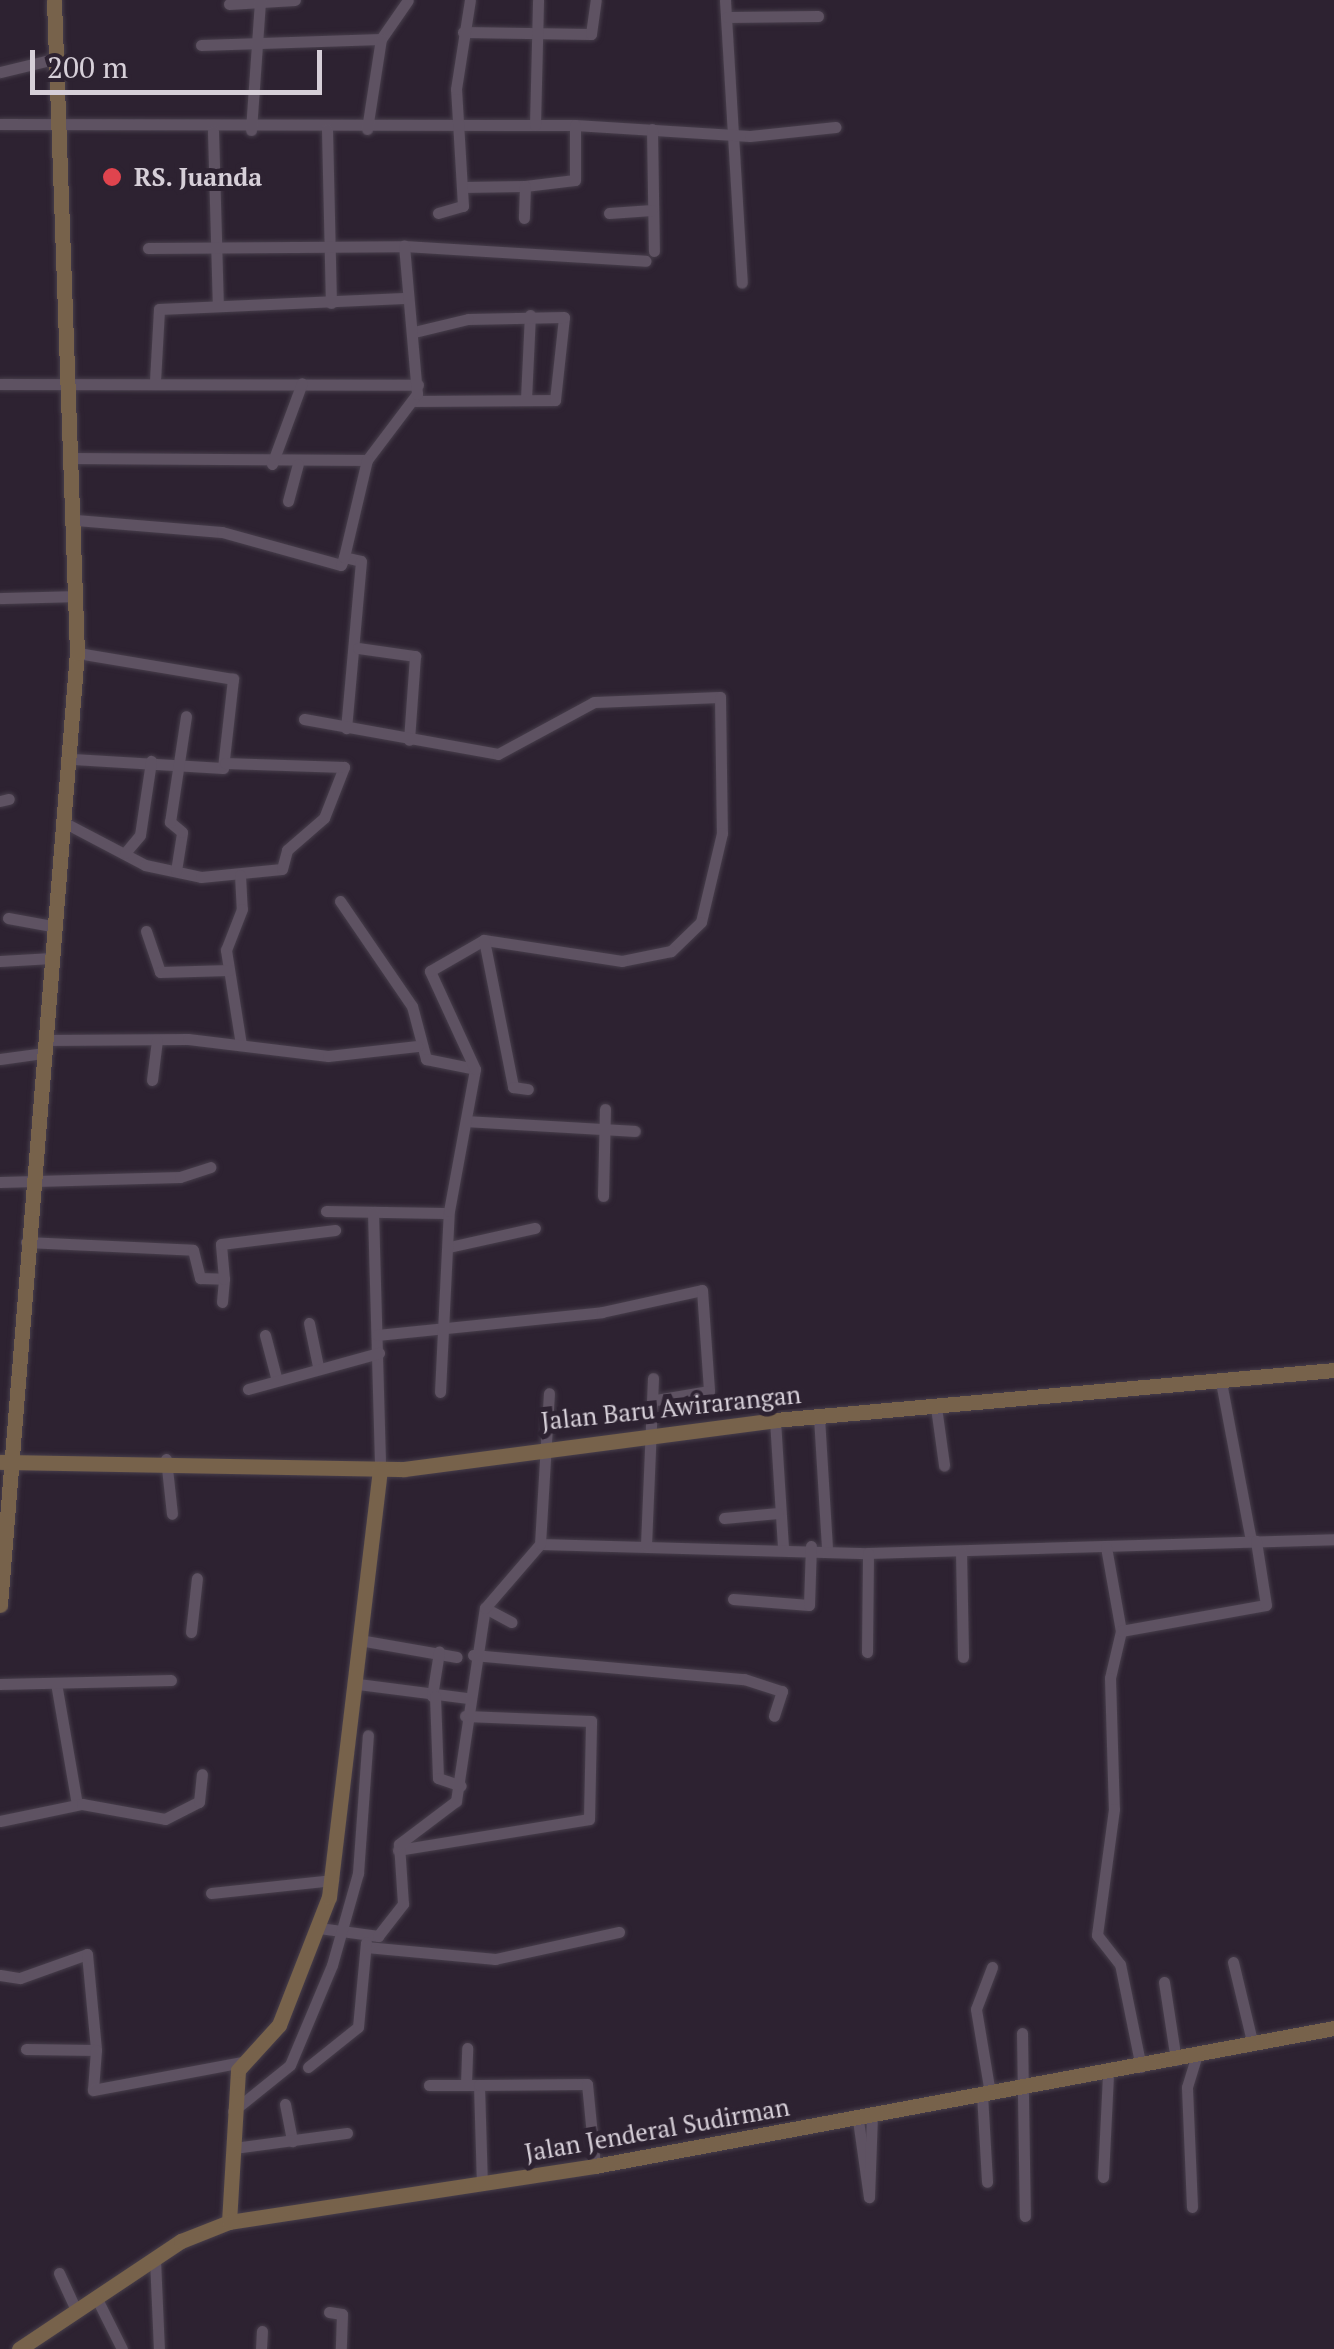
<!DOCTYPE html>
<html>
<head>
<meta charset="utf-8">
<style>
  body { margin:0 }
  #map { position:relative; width:1334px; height:2349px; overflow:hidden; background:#2d2231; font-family:"PT Serif",serif }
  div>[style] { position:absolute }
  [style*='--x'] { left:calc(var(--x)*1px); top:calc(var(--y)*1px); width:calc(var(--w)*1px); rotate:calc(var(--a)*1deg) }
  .roads { filter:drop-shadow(0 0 2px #473e4b) drop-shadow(0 0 2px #473e4b) }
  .street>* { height:11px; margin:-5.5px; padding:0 5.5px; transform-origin:5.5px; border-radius:5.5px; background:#5e5262 }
  .secondary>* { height:15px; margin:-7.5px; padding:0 7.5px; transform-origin:7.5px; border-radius:7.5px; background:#77624b }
  .dots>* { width:28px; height:28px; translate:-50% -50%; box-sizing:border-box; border:5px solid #2d2231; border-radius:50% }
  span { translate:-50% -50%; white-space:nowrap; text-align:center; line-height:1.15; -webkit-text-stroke:10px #2d2231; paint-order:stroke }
  .poi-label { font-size:25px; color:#d6cfd8; font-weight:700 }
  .left { translate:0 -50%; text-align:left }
  .street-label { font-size:25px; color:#d6cfd8 }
  .scale { position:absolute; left:30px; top:50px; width:292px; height:45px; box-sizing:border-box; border:5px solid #d6cfd8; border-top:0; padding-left:12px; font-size:30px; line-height:35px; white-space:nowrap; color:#d6cfd8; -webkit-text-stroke:8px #2d2231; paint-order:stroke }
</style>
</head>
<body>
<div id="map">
  <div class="roads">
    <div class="street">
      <div style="--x:725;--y:0;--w:283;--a:86.6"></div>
      <div style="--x:229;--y:4;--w:66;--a:-3.5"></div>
      <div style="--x:727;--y:17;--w:91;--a:-0.6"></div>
      <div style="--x:463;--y:32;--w:128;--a:0.9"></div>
      <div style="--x:591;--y:34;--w:34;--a:-82"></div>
      <div style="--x:201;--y:45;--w:180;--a:-1.9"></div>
      <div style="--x:381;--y:39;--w:47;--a:-55.3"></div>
      <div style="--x:0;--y:72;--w:56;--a:-13.5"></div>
      <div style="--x:0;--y:124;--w:575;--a:0.1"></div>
      <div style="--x:575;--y:125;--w:175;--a:3.6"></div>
      <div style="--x:750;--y:136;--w:86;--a:-6"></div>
      <div style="--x:535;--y:125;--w:125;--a:-88.6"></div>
      <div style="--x:327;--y:129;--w:174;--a:88.7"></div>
      <div style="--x:367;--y:129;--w:91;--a:-81.2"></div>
      <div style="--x:652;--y:129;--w:122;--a:89.1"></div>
      <div style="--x:251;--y:130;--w:130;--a:-86"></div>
      <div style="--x:213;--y:131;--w:175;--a:88.4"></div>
      <div style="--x:525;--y:186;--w:50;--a:-6.8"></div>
      <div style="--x:575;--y:180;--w:55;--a:-90"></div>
      <div style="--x:462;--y:187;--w:63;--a:-0.9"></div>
      <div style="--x:525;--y:186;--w:32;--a:92"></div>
      <div style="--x:438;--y:213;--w:26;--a:-16"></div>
      <div style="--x:463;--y:206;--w:117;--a:-93.4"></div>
      <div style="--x:456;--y:89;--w:90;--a:-81.1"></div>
      <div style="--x:609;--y:213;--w:43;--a:-4"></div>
      <div style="--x:148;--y:248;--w:256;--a:-0.4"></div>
      <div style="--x:404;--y:246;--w:242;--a:3.5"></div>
      <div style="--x:155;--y:381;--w:72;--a:-86.8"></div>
      <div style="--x:159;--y:309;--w:245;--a:-2.6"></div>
      <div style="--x:0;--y:384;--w:418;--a:0.1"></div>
      <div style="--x:526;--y:399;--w:84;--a:-87.3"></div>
      <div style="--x:414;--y:401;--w:141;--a:-0.4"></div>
      <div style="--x:555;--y:400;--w:83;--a:-83.8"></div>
      <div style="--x:564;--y:317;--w:96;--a:178.8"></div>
      <div style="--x:468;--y:319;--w:56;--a:166.5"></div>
      <div style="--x:74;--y:458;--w:293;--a:0.4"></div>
      <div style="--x:367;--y:460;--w:83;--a:-52.9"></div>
      <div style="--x:417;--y:394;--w:149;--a:-95"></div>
      <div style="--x:272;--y:464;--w:86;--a:-69.7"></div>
      <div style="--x:288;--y:501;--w:38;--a:-75"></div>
      <div style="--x:76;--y:520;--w:146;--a:4.7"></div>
      <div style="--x:222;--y:532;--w:123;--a:15.5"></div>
      <div style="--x:341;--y:565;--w:9;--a:-69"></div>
      <div style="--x:344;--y:557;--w:17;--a:13"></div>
      <div style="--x:361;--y:561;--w:168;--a:95.1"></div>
      <div style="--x:344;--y:557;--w:100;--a:-76.7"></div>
      <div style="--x:0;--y:598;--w:74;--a:-1.5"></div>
      <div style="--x:358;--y:648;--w:58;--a:8"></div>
      <div style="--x:415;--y:656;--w:84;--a:94.1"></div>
      <div style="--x:304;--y:719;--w:197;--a:10.2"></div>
      <div style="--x:498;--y:754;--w:109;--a:-28.4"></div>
      <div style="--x:594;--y:702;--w:126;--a:-2.3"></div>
      <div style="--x:720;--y:697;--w:136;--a:89.2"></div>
      <div style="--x:722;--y:833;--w:91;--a:103.3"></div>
      <div style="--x:701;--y:922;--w:42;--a:136"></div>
      <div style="--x:671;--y:951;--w:50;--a:168.5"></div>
      <div style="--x:622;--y:961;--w:140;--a:-171.3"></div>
      <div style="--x:73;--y:759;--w:150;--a:3.4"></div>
      <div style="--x:223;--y:768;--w:90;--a:-83.6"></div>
      <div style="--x:233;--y:679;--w:158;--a:-170.5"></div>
      <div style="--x:0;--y:801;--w:9;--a:-13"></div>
      <div style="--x:67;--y:824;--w:88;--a:27.7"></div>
      <div style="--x:145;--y:865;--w:57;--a:12.1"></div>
      <div style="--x:201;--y:877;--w:81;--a:-5.6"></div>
      <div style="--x:282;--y:869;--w:20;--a:-75"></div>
      <div style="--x:287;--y:850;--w:49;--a:-40.9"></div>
      <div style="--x:324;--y:818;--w:55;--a:-68.6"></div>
      <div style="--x:344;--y:767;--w:119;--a:-178.1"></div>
      <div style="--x:125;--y:853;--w:23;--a:-50"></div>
      <div style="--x:140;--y:835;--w:75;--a:-81.5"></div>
      <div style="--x:176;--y:871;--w:39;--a:-81"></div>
      <div style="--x:182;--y:832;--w:16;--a:-140"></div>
      <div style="--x:170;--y:822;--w:107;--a:-81.4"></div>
      <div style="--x:240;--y:875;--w:34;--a:87"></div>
      <div style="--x:242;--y:909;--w:44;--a:111.3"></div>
      <div style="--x:226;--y:950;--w:96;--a:81"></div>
      <div style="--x:340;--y:901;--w:127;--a:55.6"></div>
      <div style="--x:412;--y:1006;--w:55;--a:75.2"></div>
      <div style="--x:426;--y:1059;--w:50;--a:11.5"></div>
      <div style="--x:8;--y:918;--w:50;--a:10.4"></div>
      <div style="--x:146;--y:931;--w:43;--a:71.1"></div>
      <div style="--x:160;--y:972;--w:69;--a:-1.7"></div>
      <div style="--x:0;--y:961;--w:52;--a:-3.3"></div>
      <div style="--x:45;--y:1040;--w:143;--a:-0.4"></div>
      <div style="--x:188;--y:1039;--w:141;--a:6.9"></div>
      <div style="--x:328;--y:1056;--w:90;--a:-6.4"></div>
      <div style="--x:0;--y:1059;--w:43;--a:-7.9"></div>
      <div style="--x:152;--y:1080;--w:40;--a:-82.9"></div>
      <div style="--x:466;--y:1121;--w:169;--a:3.4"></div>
      <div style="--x:0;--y:1182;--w:180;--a:-1.6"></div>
      <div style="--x:180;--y:1177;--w:32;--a:-18"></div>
      <div style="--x:603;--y:1196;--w:87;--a:-88.7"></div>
      <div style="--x:326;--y:1211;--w:118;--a:1"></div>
      <div style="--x:373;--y:1212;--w:258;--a:88.4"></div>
      <div style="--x:26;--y:1242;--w:167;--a:2.7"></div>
      <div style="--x:193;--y:1250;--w:29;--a:76"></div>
      <div style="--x:200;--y:1278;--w:24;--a:2"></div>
      <div style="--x:224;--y:1279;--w:23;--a:95"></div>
      <div style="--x:449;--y:1247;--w:88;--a:-12.5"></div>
      <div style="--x:224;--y:1279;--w:35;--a:-95"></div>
      <div style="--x:221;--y:1244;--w:115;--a:-7"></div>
      <div style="--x:309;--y:1323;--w:44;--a:78.2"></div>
      <div style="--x:265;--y:1335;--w:43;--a:75.3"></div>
      <div style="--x:377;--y:1335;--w:226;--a:-5.8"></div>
      <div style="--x:602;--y:1312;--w:102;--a:-12.4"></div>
      <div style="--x:702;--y:1290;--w:101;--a:86"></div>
      <div style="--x:709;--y:1391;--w:54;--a:170.4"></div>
      <div style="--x:1221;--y:1382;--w:162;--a:79.3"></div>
      <div style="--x:248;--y:1389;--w:136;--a:-15.4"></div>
      <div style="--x:440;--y:1392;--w:181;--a:-87.2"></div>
      <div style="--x:449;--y:1211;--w:144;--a:-79.6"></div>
      <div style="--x:475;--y:1069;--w:108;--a:-114.7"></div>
      <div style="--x:430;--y:971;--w:62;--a:-29.9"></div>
      <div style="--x:484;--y:940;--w:150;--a:78.8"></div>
      <div style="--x:513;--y:1087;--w:15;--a:8"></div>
      <div style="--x:936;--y:1407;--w:59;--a:82.1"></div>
      <div style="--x:819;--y:1417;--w:131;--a:86.5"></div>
      <div style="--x:775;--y:1420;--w:126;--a:86.4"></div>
      <div style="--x:166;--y:1459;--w:55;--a:83.8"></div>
      <div style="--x:724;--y:1518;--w:54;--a:-5.3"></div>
      <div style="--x:540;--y:1544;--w:328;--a:1.6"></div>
      <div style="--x:868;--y:1553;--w:466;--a:-1.7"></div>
      <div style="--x:646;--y:1545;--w:167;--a:-87.6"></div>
      <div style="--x:1106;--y:1547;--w:85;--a:79.9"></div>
      <div style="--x:1121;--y:1631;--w:48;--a:103.2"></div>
      <div style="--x:1110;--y:1678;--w:131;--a:88.3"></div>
      <div style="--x:1114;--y:1809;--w:127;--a:97.7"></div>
      <div style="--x:1097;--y:1935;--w:37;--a:52"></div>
      <div style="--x:1120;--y:1964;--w:105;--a:78.5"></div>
      <div style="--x:961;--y:1551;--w:106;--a:88.9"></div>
      <div style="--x:733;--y:1599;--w:76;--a:4.5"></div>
      <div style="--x:809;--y:1605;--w:59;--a:-88.1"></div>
      <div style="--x:485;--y:1608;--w:30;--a:28"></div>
      <div style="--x:1121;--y:1631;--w:147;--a:-10.2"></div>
      <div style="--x:1266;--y:1605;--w:65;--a:-98.9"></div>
      <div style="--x:191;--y:1632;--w:54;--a:-83.7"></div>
      <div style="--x:365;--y:1641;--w:93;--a:9.9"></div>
      <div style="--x:867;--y:1652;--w:99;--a:-89.4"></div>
      <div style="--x:473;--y:1655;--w:272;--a:5.1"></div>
      <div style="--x:744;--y:1679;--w:40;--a:18"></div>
      <div style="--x:782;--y:1691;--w:26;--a:108"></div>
      <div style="--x:56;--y:1683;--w:123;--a:80.2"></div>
      <div style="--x:0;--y:1684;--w:171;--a:-1.3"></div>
      <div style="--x:358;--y:1684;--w:111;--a:7.3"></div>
      <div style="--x:432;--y:1696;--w:45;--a:-81"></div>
      <div style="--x:435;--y:1696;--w:82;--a:87.9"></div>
      <div style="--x:438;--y:1778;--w:24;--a:19"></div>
      <div style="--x:0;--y:1821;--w:84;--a:-11.7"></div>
      <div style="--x:82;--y:1804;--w:84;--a:10.2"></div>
      <div style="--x:165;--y:1819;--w:38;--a:-27"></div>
      <div style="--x:199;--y:1802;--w:28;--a:-84"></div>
      <div style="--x:398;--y:1850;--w:193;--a:-9.2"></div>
      <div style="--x:589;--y:1819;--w:98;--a:-88.8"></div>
      <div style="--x:591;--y:1721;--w:126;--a:-177.7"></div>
      <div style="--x:211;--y:1893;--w:123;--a:-6.1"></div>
      <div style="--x:319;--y:1928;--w:60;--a:7.7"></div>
      <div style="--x:378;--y:1936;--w:41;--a:-52"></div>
      <div style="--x:403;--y:1904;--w:60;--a:-93.8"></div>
      <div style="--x:399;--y:1844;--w:71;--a:-37"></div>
      <div style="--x:456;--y:1801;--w:195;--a:-81.5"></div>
      <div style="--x:485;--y:1608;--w:84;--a:-49.3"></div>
      <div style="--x:540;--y:1544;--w:151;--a:-86.6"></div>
      <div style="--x:366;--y:1947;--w:130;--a:5.3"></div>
      <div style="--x:495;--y:1959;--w:127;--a:-12.3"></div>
      <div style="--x:1233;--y:1962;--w:85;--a:76.5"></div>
      <div style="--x:0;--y:1975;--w:20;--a:9"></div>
      <div style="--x:20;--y:1978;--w:71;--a:-19.7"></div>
      <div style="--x:87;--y:1954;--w:96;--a:84.6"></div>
      <div style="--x:1164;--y:1982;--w:79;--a:81.3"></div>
      <div style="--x:1022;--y:2033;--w:183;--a:89.1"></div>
      <div style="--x:26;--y:2049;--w:70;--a:0.8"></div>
      <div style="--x:96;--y:2050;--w:40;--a:94.3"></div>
      <div style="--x:93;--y:2090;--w:152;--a:-10.6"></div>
      <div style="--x:308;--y:2067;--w:64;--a:-38.7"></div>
      <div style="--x:358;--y:2027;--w:85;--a:-84.6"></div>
      <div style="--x:466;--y:2084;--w:36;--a:-88"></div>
      <div style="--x:429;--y:2085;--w:50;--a:0"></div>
      <div style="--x:479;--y:2085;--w:100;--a:88.3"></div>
      <div style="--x:479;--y:2085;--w:108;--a:-0.5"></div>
      <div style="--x:587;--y:2084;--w:82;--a:84.4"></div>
      <div style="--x:990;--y:2093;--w:85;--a:-99.5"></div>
      <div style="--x:976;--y:2009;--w:45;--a:-69.1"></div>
      <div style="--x:982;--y:2094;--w:88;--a:86.7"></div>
      <div style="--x:285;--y:2104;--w:38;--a:79"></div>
      <div style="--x:233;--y:2111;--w:73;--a:-38.9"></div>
      <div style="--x:290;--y:2065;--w:108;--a:-67.2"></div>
      <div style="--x:332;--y:1965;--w:96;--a:-74.2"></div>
      <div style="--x:358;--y:1873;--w:138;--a:-85.9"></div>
      <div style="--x:858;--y:2120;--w:78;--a:81.9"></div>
      <div style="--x:869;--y:2197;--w:80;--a:-87.9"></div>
      <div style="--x:234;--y:2148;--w:114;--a:-7.6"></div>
      <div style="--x:1103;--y:2177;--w:104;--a:-87.2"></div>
      <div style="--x:1192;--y:2207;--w:120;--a:-92.4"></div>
      <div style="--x:1187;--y:2087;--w:34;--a:-73"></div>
      <div style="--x:155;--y:2259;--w:90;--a:87.5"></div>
      <div style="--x:59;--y:2273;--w:41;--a:65.3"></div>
      <div style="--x:96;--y:2297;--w:58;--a:63.4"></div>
      <div style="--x:329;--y:2312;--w:13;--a:9"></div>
      <div style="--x:342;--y:2314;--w:35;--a:92"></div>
      <div style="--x:261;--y:2349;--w:18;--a:-87"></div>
    </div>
    <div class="secondary">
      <div style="--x:0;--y:1462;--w:404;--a:1"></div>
      <div style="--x:404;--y:1469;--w:374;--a:-7.5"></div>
      <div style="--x:775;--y:1420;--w:561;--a:-5.11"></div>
      <div style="--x:0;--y:1605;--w:955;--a:-85.38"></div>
      <div style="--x:77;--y:653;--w:653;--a:-92.02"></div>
      <div style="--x:229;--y:2222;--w:152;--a:-86.6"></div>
      <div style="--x:238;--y:2070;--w:61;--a:-47.7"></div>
      <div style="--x:279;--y:2025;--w:137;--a:-68.7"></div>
      <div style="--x:329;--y:1897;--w:430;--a:-83.2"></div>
      <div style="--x:19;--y:2349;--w:195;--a:-33.7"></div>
      <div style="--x:181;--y:2241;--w:52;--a:-21.6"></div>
      <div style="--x:229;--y:2222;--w:370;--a:-8.7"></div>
      <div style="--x:595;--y:2166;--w:752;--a:-10.58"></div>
    </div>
  </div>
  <div class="dots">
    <div style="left:112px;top:177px;background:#e0444e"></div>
  </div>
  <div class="poi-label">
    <span class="left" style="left:134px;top:177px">RS. Juanda</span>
  </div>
  <div class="street-label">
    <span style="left:671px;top:1408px;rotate:-6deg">Jalan Baru Awirarangan</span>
    <span style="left:657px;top:2130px;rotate:-10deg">Jalan Jenderal Sudirman</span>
  </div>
  <div class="scale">200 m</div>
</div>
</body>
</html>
